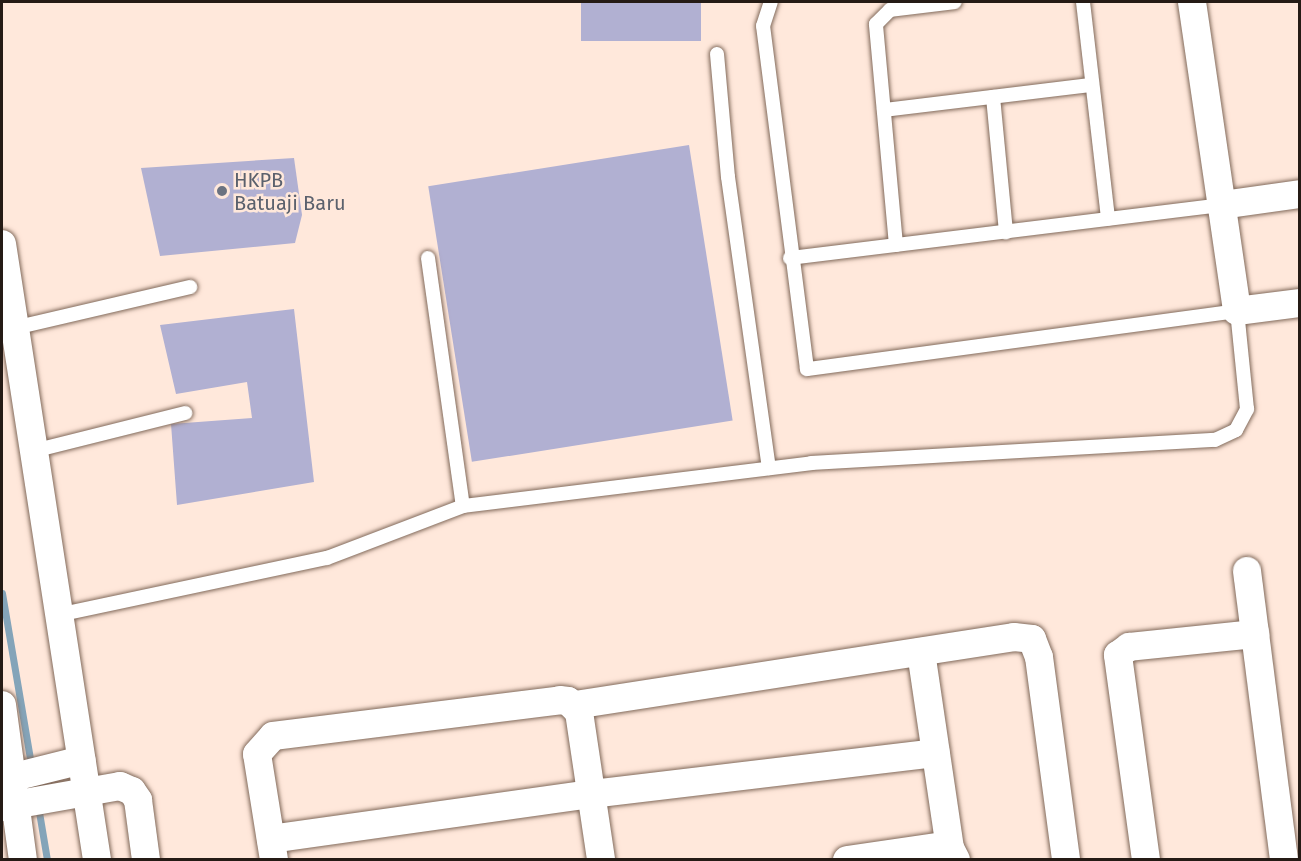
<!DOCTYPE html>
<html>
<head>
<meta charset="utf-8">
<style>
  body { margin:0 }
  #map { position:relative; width:1301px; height:861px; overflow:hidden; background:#ffe8db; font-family:"Fira Sans",sans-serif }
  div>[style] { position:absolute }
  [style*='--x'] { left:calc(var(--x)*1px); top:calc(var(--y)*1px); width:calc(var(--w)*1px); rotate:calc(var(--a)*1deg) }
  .stream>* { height:7px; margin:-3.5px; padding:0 3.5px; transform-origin:3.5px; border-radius:3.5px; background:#84a4b9 }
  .building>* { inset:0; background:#b1b0d2; transform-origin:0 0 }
  .roads { filter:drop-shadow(0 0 2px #826a5b) drop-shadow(0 0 2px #826a5b) }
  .service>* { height:14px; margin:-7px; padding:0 7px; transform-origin:7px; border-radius:7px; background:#fff }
  .minor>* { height:28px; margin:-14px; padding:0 14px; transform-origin:14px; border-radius:14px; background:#fff }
  .dots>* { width:16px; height:16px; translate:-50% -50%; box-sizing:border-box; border:3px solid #ffe8db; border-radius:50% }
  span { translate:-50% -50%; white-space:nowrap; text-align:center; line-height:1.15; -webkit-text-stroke:5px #ffe8db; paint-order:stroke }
  .worship-label { font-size:20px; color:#5b616d }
  .left { translate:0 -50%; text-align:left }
  .frame { position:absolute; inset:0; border:3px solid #251b15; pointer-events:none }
</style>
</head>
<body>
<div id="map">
  <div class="stream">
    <div style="--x:2;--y:593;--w:174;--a:80.4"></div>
    <div style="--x:38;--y:806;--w:55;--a:80.5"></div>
  </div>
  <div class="building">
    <div style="left:581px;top:2px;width:120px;height:39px"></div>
    <div style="left:689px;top:145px;width:279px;height:264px;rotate:81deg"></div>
    <div style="clip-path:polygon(294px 158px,302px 215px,295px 243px,160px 256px,141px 168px)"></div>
    <div style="clip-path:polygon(294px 309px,314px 482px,177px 505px,171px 424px,252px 418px,247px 382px,176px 394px,160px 325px)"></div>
  </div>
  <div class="roads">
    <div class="service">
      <div style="--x:1083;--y:2;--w:218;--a:83.4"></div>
      <div style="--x:717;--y:54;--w:123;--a:84.9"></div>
      <div style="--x:728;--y:177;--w:294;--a:82"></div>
      <div style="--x:993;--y:97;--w:136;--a:84.5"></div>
      <div style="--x:884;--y:110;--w:209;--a:-6.9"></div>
      <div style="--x:896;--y:245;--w:222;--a:-95.2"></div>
      <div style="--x:876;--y:24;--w:20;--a:-45"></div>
      <div style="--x:890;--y:10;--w:65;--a:-7"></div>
      <div style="--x:428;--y:258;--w:250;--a:82"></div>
      <div style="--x:790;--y:258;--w:435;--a:-7"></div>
      <div style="--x:14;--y:328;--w:181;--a:-13.1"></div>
      <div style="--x:33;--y:451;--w:157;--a:-14"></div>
      <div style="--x:58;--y:615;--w:275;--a:-12"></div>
      <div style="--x:327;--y:558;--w:146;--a:-20.9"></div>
      <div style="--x:463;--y:506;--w:351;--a:-7"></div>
      <div style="--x:811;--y:463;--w:405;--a:-3.3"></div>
      <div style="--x:1215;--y:440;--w:23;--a:-25"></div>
      <div style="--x:1236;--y:430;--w:24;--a:-62"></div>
      <div style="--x:1247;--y:409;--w:99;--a:-95.8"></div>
      <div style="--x:1237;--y:311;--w:434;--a:172.3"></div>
      <div style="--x:807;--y:369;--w:346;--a:-97.3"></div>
      <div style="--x:763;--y:26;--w:25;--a:-72"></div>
    </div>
    <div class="minor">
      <div style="--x:1192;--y:2;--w:312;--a:81.7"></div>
      <div style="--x:1237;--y:311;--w:64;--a:-7.2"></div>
      <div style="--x:1222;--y:205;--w:79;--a:-8"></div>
      <div style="--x:2;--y:244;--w:623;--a:81.23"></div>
      <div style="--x:1247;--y:571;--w:291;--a:82.7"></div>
      <div style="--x:921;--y:652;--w:198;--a:81.6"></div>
      <div style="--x:2;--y:705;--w:156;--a:82.3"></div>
      <div style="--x:575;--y:705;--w:444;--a:-8.8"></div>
      <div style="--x:1014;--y:637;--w:18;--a:6"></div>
      <div style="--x:1032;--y:639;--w:19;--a:69"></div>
      <div style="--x:1039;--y:657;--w:205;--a:82.4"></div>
      <div style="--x:2;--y:780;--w:82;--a:-14"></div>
      <div style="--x:2;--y:807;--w:120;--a:-10.1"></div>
      <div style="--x:120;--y:786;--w:13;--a:23"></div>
      <div style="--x:132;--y:791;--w:11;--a:56"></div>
      <div style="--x:138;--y:800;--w:61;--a:82.4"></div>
      <div style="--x:271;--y:839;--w:324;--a:-8"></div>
      <div style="--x:592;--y:794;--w:346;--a:-6.8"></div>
      <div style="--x:274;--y:860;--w:107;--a:-99.1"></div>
      <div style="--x:257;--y:754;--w:24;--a:-48"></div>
      <div style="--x:273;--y:736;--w:289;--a:-7.1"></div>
      <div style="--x:560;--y:700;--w:8;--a:7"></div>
      <div style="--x:568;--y:701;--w:16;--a:45"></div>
      <div style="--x:579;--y:712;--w:150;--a:81.5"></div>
      <div style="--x:847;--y:860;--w:97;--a:-8.3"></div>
      <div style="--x:943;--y:846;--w:7;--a:16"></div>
      <div style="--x:950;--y:848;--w:13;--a:63"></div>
      <div style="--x:1146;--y:860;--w:207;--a:-97.8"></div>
      <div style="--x:1118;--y:655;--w:14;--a:-36"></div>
      <div style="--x:1129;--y:647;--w:127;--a:-5.9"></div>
    </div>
  </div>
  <div class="dots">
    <div style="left:222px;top:191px;background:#6b7280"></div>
  </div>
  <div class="worship-label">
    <span class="left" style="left:234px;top:192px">HKPB<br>Batuaji Baru</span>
  </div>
  <div class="frame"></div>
</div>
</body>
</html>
